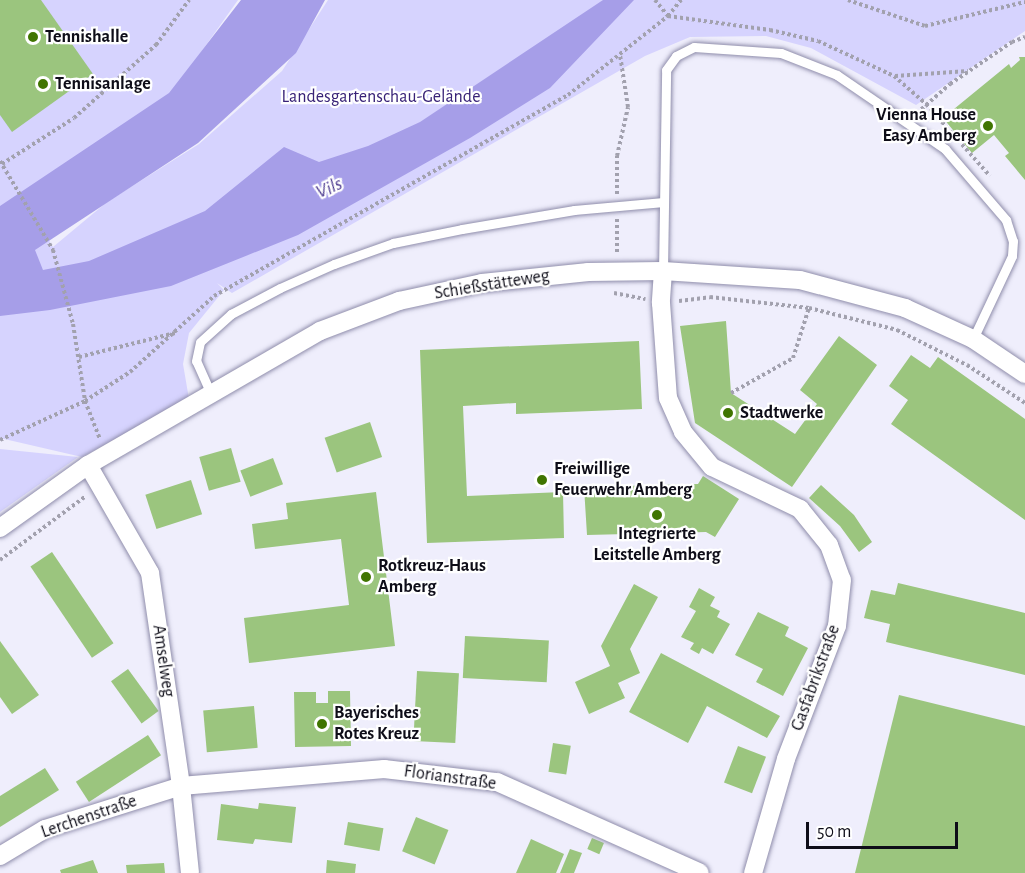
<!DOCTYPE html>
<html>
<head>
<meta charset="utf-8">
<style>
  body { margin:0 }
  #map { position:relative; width:1025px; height:873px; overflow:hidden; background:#efeefc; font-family:"Alegreya Sans",sans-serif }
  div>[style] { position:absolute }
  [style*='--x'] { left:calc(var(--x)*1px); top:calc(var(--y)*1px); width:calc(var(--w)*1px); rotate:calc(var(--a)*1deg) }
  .green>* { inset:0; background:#d6d3fe }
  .water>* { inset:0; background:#a69ee8 }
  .building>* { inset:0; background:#9bc57e; transform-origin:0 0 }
  .path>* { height:4px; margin-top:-2px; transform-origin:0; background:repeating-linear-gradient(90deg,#a2a1ae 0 3px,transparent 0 6px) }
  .roads { filter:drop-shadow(0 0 2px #8f8dab) drop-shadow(0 0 2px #8f8dab) }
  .lane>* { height:9px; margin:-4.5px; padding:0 4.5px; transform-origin:4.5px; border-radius:4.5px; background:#fff }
  .street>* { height:18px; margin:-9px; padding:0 9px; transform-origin:9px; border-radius:9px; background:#fff }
  .dots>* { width:16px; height:16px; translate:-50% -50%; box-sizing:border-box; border:3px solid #fff; border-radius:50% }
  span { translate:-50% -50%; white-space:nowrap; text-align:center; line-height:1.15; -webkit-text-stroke:4.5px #fff; paint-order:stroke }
  .poi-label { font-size:18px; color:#0e0d18; font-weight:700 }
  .left { translate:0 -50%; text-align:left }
  .right { translate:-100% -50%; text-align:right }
  .park-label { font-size:18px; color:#382277 }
  .street-label { font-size:18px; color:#0e0d18 }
  .water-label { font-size:20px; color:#4b398f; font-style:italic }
  .scale { position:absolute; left:806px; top:822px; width:152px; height:27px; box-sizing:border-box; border:3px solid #0e0d18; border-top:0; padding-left:8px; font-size:18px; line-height:21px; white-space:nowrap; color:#0e0d18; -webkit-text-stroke:4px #fff; paint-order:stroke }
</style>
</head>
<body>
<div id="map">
  <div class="green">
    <div style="clip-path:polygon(0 0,238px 0,172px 93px,21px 194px,53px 247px,107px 202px,199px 144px,282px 71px,328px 0,1025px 0,1025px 31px,916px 105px,811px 48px,766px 36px,690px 37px,645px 56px,232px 293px,217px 283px,224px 290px,189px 333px,183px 364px,189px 399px,82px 457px,0 438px)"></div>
    <div style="clip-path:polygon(0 449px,78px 457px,0 512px)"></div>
  </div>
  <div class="water">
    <div style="clip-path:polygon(241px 0,325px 0,296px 53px,198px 143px,35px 250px,43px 270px,89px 261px,205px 211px,284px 147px,319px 162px,368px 146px,420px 122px,603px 0,634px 0,550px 88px,470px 138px,298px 235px,171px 286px,50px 310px,0 316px,0 206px,169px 93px)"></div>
  </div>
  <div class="building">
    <div style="clip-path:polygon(0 0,41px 0,93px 74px,12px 132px,0 115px)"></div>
    <div style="clip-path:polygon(1019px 57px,1025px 57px,1025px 180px,1005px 156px,1009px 153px,994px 135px,972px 153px,943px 118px,1009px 64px,1011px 68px,1020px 60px)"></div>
    <div style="clip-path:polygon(726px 321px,731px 393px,795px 434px,817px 404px,800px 390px,839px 336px,877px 365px,792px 487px,695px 423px,680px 326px)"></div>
    <div style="clip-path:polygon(639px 341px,642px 409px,516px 414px,516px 403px,463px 406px,467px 496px,563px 492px,564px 538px,427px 543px,420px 350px)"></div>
    <div style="clip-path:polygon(911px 355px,930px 368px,938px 357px,1025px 419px,1025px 520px,891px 424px,908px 400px,889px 386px)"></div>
    <div style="left:370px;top:422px;width:37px;height:48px;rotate:71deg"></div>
    <div style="left:231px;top:448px;width:35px;height:33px;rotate:74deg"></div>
    <div style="left:273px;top:458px;width:28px;height:35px;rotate:69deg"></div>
    <div style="clip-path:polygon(703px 476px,739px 499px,715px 537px,706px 532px,587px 535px,584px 487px,698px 484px)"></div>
    <div style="left:191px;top:480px;width:36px;height:48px;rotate:72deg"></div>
    <div style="clip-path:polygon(821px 485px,854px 515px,872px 542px,859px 552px,840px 526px,809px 498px)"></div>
    <div style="clip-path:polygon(376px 492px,395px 646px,249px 663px,244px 618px,349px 605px,341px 539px,255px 549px,252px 524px,288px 519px,286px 503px)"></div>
    <div style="left:52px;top:552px;width:110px;height:26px;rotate:56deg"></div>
    <div style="clip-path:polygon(898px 583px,1025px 613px,1025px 675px,886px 642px,890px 624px,864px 618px,871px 590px,895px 595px)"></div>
    <div style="clip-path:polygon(634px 584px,658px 597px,630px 649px,640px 673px,618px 683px,625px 698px,589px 714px,575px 682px,610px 666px,601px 646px)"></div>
    <div style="clip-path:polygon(699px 588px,715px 597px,710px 606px,720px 611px,717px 617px,730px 624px,713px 654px,702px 648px,699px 654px,690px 649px,694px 643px,681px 637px,696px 611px,689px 607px)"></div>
    <div style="clip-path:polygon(758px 612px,789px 627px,785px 636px,808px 648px,783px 696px,756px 682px,763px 669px,735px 655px)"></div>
    <div style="left:465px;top:636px;width:84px;height:42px;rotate:3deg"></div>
    <div style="clip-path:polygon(0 641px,39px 695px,12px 714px,0 697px)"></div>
    <div style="clip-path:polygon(661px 653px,780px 716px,767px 738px,707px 706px,688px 743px,629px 712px)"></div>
    <div style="left:128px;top:669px;width:52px;height:21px;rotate:54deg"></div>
    <div style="left:417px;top:671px;width:42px;height:70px;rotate:3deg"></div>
    <div style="clip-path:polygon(328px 691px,350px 691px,351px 746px,295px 747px,294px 692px,316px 692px,316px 703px,328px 703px)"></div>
    <div style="clip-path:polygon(899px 695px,1025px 726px,1025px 873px,855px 873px)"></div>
    <div style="left:254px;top:706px;width:42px;height:51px;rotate:85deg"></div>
    <div style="left:148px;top:735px;width:24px;height:86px;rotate:57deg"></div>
    <div style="left:553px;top:743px;width:18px;height:29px;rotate:9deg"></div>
    <div style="left:738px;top:746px;width:30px;height:39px;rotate:21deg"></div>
    <div style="clip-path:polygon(45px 768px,59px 790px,0 827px,0 796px)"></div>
    <div style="clip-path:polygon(259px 803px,296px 807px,292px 843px,255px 839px,253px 844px,217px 840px,221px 804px,258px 809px)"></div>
    <div style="left:416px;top:817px;width:35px;height:37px;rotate:22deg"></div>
    <div style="left:348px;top:822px;width:36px;height:23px;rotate:10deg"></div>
    <div style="left:592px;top:838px;width:13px;height:12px;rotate:23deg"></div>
    <div style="clip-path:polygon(531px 839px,564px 854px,556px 873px,516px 873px)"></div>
    <div style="clip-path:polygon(570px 849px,582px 853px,574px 873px,560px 873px)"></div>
    <div style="clip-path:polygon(93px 860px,98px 873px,61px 873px,60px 870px)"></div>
    <div style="clip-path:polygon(327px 860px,356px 864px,355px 873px,326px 873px)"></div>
    <div style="clip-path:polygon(164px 863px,165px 873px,127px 873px,126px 865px)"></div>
  </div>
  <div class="path">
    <div style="--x:655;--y:0;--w:21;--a:51"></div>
    <div style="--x:668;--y:16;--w:103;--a:7.8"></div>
    <div style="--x:770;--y:30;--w:49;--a:12.9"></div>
    <div style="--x:818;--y:41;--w:84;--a:24.7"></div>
    <div style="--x:894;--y:76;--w:43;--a:41.2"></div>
    <div style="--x:926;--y:104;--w:96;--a:48.4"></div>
    <div style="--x:848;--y:0;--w:81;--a:18.7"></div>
    <div style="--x:925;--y:26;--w:103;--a:-13.5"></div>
    <div style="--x:895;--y:76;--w:73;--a:-3.9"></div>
    <div style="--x:917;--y:113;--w:44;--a:-41.3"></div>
    <div style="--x:950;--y:84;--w:75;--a:-34.1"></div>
    <div style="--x:1012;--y:42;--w:14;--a:-21"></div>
    <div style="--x:0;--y:161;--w:104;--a:59.2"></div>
    <div style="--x:53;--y:250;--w:77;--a:74.9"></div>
    <div style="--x:73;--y:324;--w:78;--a:81.1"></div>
    <div style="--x:85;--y:401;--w:41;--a:68.5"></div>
    <div style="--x:2;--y:164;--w:85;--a:-32.6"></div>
    <div style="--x:74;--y:118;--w:110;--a:-41.7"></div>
    <div style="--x:156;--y:45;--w:56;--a:-53.7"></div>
    <div style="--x:617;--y:194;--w:38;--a:-90"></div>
    <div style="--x:617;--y:156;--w:50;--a:-77.3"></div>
    <div style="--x:628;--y:107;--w:53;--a:-98.7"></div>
    <div style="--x:617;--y:219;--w:35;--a:90"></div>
    <div style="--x:614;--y:293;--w:32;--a:11"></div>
    <div style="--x:679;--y:301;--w:31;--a:-7"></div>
    <div style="--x:710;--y:297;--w:100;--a:6.3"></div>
    <div style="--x:809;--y:308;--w:91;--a:14"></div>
    <div style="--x:897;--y:330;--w:78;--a:26.6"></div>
    <div style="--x:967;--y:365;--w:69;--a:33.2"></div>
    <div style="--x:79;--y:357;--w:99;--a:-14"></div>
    <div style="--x:731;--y:393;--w:71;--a:-29.4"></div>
    <div style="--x:793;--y:358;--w:52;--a:-72.3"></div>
    <div style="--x:0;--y:440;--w:94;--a:-24.6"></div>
    <div style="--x:85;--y:401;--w:54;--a:-32.8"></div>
    <div style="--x:130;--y:372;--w:113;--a:-42.1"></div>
    <div style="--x:214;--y:296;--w:407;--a:-29.6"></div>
    <div style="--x:568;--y:95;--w:127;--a:-38.3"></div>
    <div style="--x:668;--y:16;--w:21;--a:-51"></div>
    <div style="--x:0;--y:560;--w:107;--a:-36.7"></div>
  </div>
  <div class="roads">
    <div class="lane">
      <div style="--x:663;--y:271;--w:201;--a:-89.1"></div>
      <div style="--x:666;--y:70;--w:17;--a:-54"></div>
      <div style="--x:676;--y:56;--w:20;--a:-27"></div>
      <div style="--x:694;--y:47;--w:87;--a:3.9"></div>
      <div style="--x:781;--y:53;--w:60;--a:21.4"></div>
      <div style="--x:837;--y:75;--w:131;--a:34.4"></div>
      <div style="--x:945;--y:149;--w:94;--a:49.3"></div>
      <div style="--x:1006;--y:220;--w:22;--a:72"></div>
      <div style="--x:1013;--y:241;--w:15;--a:94"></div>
      <div style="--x:1012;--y:256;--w:92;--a:115.2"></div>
      <div style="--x:211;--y:394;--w:36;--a:-114"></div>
      <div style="--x:196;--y:361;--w:19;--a:-78"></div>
      <div style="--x:200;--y:342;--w:42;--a:-42.1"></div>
      <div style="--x:231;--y:314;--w:55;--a:-28"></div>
      <div style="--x:280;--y:288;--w:59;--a:-24"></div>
      <div style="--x:334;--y:264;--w:63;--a:-19.6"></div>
      <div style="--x:393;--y:243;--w:70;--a:-11.5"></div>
      <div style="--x:462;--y:229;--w:114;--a:-9.6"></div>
      <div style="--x:574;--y:210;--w:90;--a:-5.1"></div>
    </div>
    <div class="street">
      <div style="--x:663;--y:271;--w:32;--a:94"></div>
      <div style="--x:661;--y:303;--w:95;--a:85.8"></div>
      <div style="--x:668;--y:398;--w:37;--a:66"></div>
      <div style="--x:683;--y:432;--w:45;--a:50.4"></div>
      <div style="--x:712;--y:467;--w:98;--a:25.5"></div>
      <div style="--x:800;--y:509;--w:46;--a:51.1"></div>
      <div style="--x:829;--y:545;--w:37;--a:70"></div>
      <div style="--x:842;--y:580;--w:46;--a:96.2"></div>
      <div style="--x:837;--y:626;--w:142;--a:111"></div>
      <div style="--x:786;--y:759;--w:119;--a:106.1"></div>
      <div style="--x:88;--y:465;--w:125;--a:60.1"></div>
      <div style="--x:150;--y:573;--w:215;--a:81.7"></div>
      <div style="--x:181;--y:786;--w:87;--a:84.1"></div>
      <div style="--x:0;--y:528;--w:108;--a:-35.6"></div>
      <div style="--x:88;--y:465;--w:268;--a:-30"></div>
      <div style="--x:320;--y:331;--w:85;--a:-20.8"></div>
      <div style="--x:399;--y:301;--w:85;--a:-12.2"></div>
      <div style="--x:482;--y:283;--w:107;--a:-5.9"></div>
      <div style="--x:588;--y:272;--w:75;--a:-0.8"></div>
      <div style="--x:663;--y:271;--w:137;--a:3.8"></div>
      <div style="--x:800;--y:280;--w:109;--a:14.9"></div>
      <div style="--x:905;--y:308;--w:75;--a:24.5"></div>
      <div style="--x:973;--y:339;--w:63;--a:33.9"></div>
      <div style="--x:0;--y:856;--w:52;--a:-31"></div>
      <div style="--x:45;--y:829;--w:143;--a:-17.5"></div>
      <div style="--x:181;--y:786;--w:204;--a:-4.8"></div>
      <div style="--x:384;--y:769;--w:114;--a:6.6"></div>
      <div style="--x:497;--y:782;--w:222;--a:24.1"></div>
    </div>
  </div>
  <div class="dots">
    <div style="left:33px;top:37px;background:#407501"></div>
    <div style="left:43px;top:84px;background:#407501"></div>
    <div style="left:988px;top:126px;background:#407501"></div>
    <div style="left:728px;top:413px;background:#407501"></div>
    <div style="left:542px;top:480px;background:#407501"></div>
    <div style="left:657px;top:515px;background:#407501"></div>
    <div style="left:366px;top:577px;background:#407501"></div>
    <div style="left:322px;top:724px;background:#407501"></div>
  </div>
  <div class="poi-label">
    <span class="left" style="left:45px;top:37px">Tennishalle</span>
    <span class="left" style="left:55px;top:84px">Tennisanlage</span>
    <span class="right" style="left:976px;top:126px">Vienna House<br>Easy Amberg</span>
    <span class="left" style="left:740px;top:413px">Stadtwerke</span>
    <span class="left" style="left:554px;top:480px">Freiwillige<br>Feuerwehr Amberg</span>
    <span style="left:657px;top:545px">Integrierte<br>Leitstelle Amberg</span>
    <span class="left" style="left:378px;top:577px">Rotkreuz-Haus<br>Amberg</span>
    <span class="left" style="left:334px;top:724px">Bayerisches<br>Rotes Kreuz</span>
  </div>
  <div class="park-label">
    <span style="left:381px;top:97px">Landesgartenschau-Gelände</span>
  </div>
  <div class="street-label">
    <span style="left:492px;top:285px;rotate:-9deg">Schießstätteweg</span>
    <span style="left:163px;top:661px;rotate:82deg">Amselweg</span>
    <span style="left:816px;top:678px;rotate:-70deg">Gasfabrikstraße</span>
    <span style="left:450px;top:778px;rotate:8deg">Florianstraße</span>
    <span style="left:89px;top:817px;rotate:-19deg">Lerchenstraße</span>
  </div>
  <div class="water-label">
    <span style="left:329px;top:188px;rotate:-23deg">Vils</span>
  </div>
  <div class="scale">50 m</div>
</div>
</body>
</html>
